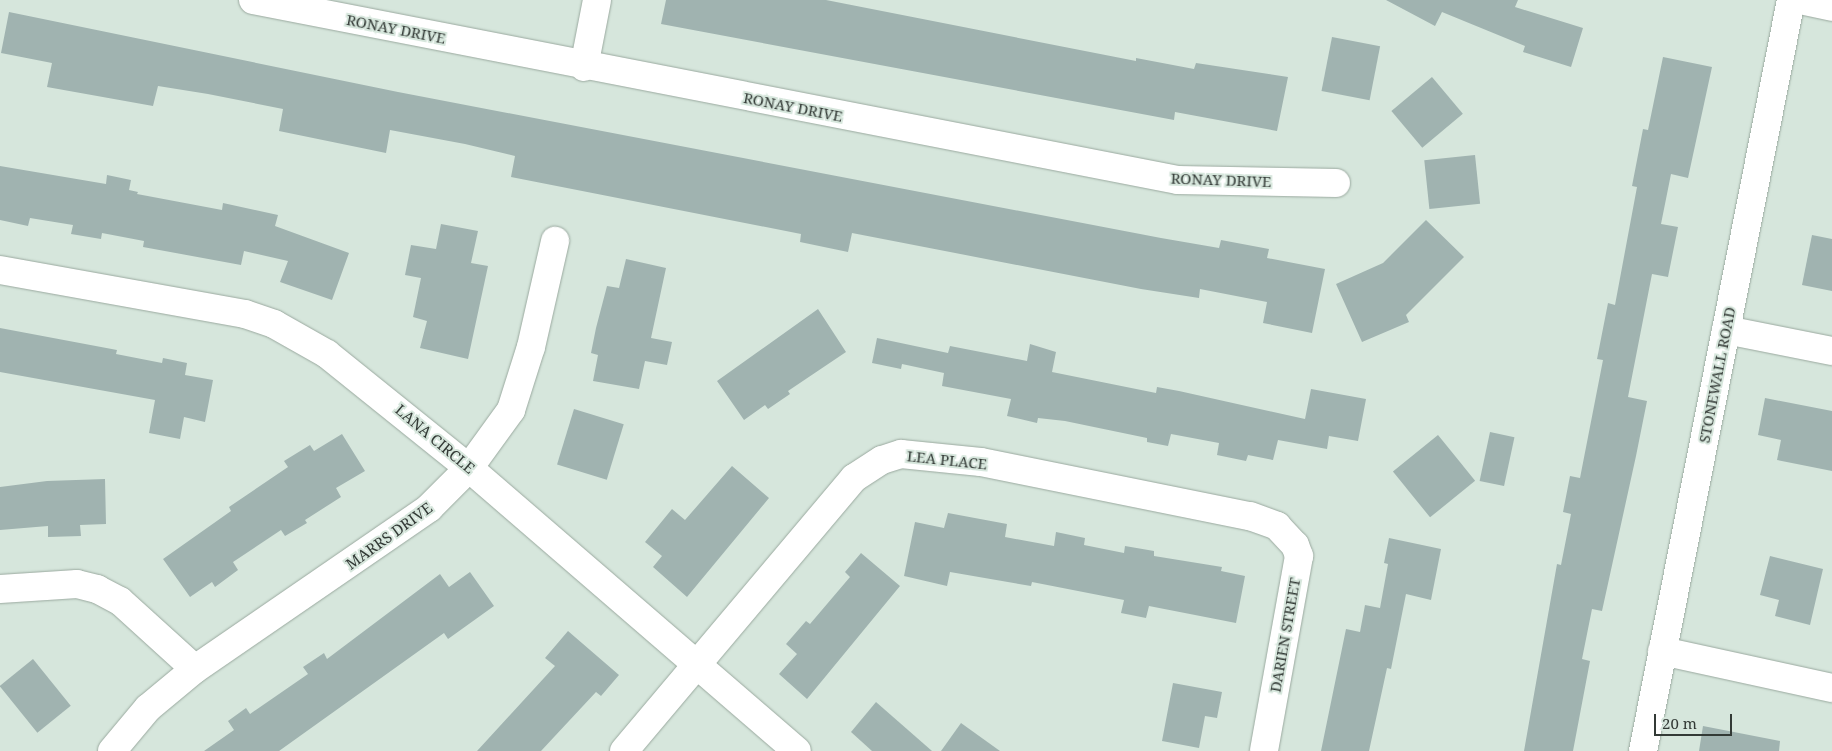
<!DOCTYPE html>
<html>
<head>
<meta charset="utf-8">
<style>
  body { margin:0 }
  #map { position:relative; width:1832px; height:751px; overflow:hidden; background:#d6e6dc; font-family:"Noto Serif",serif }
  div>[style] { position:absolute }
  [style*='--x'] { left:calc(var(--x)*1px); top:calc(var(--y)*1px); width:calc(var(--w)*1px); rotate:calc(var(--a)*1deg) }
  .building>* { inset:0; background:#a0b3b0; transform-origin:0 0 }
  .roads { filter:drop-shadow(0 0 1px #9aa99f) drop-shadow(0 0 1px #9aa99f) }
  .minor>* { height:28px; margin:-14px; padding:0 14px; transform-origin:14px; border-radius:14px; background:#fff }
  span { translate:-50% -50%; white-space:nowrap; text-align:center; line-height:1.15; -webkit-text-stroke:4px #d6e6dc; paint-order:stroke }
  .street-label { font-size:15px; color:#333a36 }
  .scale { position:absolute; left:1654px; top:714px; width:78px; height:22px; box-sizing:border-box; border:2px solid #333a36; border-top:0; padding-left:6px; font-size:15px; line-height:18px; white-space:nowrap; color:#333a36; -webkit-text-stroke:4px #d6e6dc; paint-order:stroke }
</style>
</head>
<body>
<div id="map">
  <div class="building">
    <div style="clip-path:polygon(666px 0,826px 0,1136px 61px,1136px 58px,1194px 69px,1196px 63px,1288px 77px,1277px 131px,1175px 112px,1174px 120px,661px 24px)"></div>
    <div style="clip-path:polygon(1386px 0,1518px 0,1515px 7px,1583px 28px,1571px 67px,1523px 52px,1525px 46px,1442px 12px,1435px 26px)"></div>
    <div style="clip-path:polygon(9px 12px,398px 92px,1161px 238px,1219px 248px,1221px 240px,1269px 249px,1267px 258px,1325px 269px,1312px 333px,1263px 323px,1267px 302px,1200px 289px,1199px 298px,1141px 289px,852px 233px,848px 252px,800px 242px,801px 234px,511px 177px,515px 156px,465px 144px,390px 130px,386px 153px,279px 131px,283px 109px,208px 94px,158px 86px,153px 106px,47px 87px,52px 63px,1px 53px)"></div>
    <div style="left:1332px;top:37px;width:49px;height:55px;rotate:11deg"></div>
    <div style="clip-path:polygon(1663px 57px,1712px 67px,1688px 178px,1671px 174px,1661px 224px,1678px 227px,1668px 277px,1652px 274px,1628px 397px,1647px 401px,1636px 456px,1602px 611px,1592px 609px,1582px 659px,1590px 661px,1573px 751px,1524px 751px,1557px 564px,1561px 565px,1571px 514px,1563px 512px,1570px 476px,1580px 478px,1603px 360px,1597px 359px,1608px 303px,1615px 305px,1637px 187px,1632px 186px,1643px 129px,1648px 130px)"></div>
    <div style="left:1432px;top:77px;width:48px;height:53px;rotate:50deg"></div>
    <div style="left:1475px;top:155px;width:49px;height:51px;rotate:84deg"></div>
    <div style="clip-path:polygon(0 166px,106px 184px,107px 175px,131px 180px,129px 190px,138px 192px,137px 194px,222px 210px,223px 203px,278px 215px,275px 226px,349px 253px,332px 300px,280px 282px,288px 261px,244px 251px,241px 265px,143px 247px,144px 241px,102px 233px,101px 239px,71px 234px,73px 225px,30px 218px,28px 226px,0 220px)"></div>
    <div style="clip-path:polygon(1426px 220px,1464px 257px,1406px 315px,1409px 322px,1362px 342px,1336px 284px,1383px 263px)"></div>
    <div style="clip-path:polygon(441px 224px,478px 231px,471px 263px,488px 266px,468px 359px,420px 348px,427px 321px,413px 317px,421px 278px,405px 275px,411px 245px,436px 249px)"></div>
    <div style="clip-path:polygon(1812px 235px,1832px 239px,1832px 291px,1802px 285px)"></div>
    <div style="clip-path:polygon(626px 259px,666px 268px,651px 338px,672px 342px,667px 365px,645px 361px,639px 389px,593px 381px,598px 355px,591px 353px,596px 328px,607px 286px,619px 288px)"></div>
    <div style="clip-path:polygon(818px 309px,846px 352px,788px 391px,790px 394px,768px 409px,765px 405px,744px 420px,717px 381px)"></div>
    <div style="clip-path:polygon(0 328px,117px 350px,116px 354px,162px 363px,163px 358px,187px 363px,185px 375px,213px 380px,205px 422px,184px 417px,180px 439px,149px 433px,155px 400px,0 372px)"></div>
    <div style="clip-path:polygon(877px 338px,948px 353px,950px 346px,1027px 361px,1030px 344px,1056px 352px,1052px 372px,1156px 393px,1157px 387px,1179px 391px,1305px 419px,1311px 389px,1366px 399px,1358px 441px,1329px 436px,1327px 449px,1278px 440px,1273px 460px,1248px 455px,1246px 461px,1217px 455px,1219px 443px,1171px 434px,1168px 446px,1147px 442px,1147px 438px,1065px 421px,1038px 418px,1037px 423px,1007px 416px,1011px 399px,942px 386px,944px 373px,902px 364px,901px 369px,872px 363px)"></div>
    <div style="clip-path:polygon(1765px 398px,1832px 411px,1832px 471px,1777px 460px,1781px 440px,1758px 435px)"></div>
    <div style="left:574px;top:409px;width:52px;height:58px;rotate:17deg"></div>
    <div style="left:1490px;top:432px;width:25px;height:50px;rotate:12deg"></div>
    <div style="clip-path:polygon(342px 434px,365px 471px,336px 488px,341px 497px,305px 520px,307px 523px,285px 536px,281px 530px,233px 562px,238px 570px,215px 587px,212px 582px,190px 597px,163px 559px,231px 511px,229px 507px,288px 467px,284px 461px,310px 445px,314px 451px)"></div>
    <div style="left:1438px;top:435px;width:59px;height:58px;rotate:51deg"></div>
    <div style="clip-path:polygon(732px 466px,769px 498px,687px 597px,653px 567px,662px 556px,645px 542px,672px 509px,685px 520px)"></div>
    <div style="clip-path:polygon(105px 479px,106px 524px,80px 525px,81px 536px,48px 537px,48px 526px,0 530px,0 487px,47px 481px)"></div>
    <div style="clip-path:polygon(948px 513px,1007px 524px,1005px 537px,1054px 546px,1056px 532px,1085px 538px,1084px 545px,1124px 553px,1125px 546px,1154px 551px,1154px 556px,1222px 567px,1221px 571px,1245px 576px,1236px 623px,1149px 606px,1146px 618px,1121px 613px,1124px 600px,1032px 582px,1031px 586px,950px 572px,947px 586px,904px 576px,915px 522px,944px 528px)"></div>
    <div style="clip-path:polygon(1389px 538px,1441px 549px,1431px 600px,1406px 594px,1391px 669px,1387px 668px,1369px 751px,1321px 751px,1346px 629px,1360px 632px,1365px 605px,1380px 608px,1388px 564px,1384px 563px)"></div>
    <div style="clip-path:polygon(861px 553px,900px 586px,807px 699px,779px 674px,797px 654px,786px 644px,806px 621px,810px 624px,850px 577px,845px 572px)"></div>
    <div style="clip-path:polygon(1770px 556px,1823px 569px,1810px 625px,1775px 616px,1779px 600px,1760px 595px)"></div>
    <div style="clip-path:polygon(470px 572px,494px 606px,448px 639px,444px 633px,279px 751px,204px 751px,234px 730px,228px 721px,246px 708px,250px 714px,308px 674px,303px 667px,324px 653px,327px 659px,440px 574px,449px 587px)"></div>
    <div style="clip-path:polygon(568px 631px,619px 675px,601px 696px,596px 692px,541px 751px,477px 751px,555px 666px,545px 658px)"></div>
    <div style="left:33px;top:659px;width:60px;height:43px;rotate:51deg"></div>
    <div style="clip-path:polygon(1173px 683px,1222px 692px,1217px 718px,1205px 716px,1199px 748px,1162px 741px)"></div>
    <div style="clip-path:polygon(876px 702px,932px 751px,872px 751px,851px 732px)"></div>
    <div style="clip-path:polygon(961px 723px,1000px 751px,941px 751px)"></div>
    <div style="clip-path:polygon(1703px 726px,1780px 741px,1779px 751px,1699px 751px)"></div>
  </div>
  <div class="roads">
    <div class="minor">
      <div style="--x:253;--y:0;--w:942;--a:11.01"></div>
      <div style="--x:1178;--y:180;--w:158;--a:1.1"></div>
      <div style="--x:1800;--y:0;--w:33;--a:12"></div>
      <div style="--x:584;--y:67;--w:68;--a:-79"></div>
      <div style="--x:0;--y:270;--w:249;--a:10.2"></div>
      <div style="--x:245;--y:314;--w:31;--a:19"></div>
      <div style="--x:274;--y:324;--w:61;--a:29.5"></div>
      <div style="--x:327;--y:354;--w:182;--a:38.8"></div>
      <div style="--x:469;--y:468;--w:433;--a:40.8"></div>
      <div style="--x:1726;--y:330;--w:108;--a:11.2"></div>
      <div style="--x:0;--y:589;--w:77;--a:-3.7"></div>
      <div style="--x:77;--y:584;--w:21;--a:14"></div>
      <div style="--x:97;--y:589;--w:26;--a:28"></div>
      <div style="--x:120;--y:601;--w:101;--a:42.2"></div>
      <div style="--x:1662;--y:651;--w:174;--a:12.3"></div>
      <div style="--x:112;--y:751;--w:56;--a:-50.1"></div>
      <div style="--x:148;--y:708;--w:61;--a:-39.7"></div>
      <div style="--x:195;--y:669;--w:284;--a:-34.5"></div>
      <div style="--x:429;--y:508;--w:57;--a:-45"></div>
      <div style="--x:469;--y:468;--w:72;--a:-54.1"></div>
      <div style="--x:511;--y:410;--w:66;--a:-72.4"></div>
      <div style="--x:531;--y:347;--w:109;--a:-77.2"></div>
      <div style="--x:624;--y:751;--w:357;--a:-49.9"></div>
      <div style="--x:854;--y:478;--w:33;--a:-33"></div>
      <div style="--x:882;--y:460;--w:20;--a:-18"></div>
      <div style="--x:901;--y:454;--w:80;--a:5.7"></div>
      <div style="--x:981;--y:462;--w:274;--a:11.4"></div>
      <div style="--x:1250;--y:516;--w:29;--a:20"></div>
      <div style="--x:1277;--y:526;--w:26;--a:47"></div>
      <div style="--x:1295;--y:545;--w:12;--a:70"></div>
      <div style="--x:1299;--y:556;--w:198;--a:100.2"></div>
      <div style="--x:1643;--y:751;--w:765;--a:-78.85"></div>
    </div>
  </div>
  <div class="street-label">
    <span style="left:396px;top:29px;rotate:11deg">RONAY DRIVE</span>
    <span style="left:793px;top:107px;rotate:11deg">RONAY DRIVE</span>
    <span style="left:1221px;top:180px;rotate:2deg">RONAY DRIVE</span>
    <span style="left:1717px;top:375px;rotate:-79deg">STONEWALL ROAD</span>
    <span style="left:435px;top:439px;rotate:40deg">LANA CIRCLE</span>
    <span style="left:947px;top:460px;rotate:6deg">LEA PLACE</span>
    <span style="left:389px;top:536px;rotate:-36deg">MARRS DRIVE</span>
    <span style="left:1285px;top:635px;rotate:-80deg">DARIEN STREET</span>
  </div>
  <div class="scale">20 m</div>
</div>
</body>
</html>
